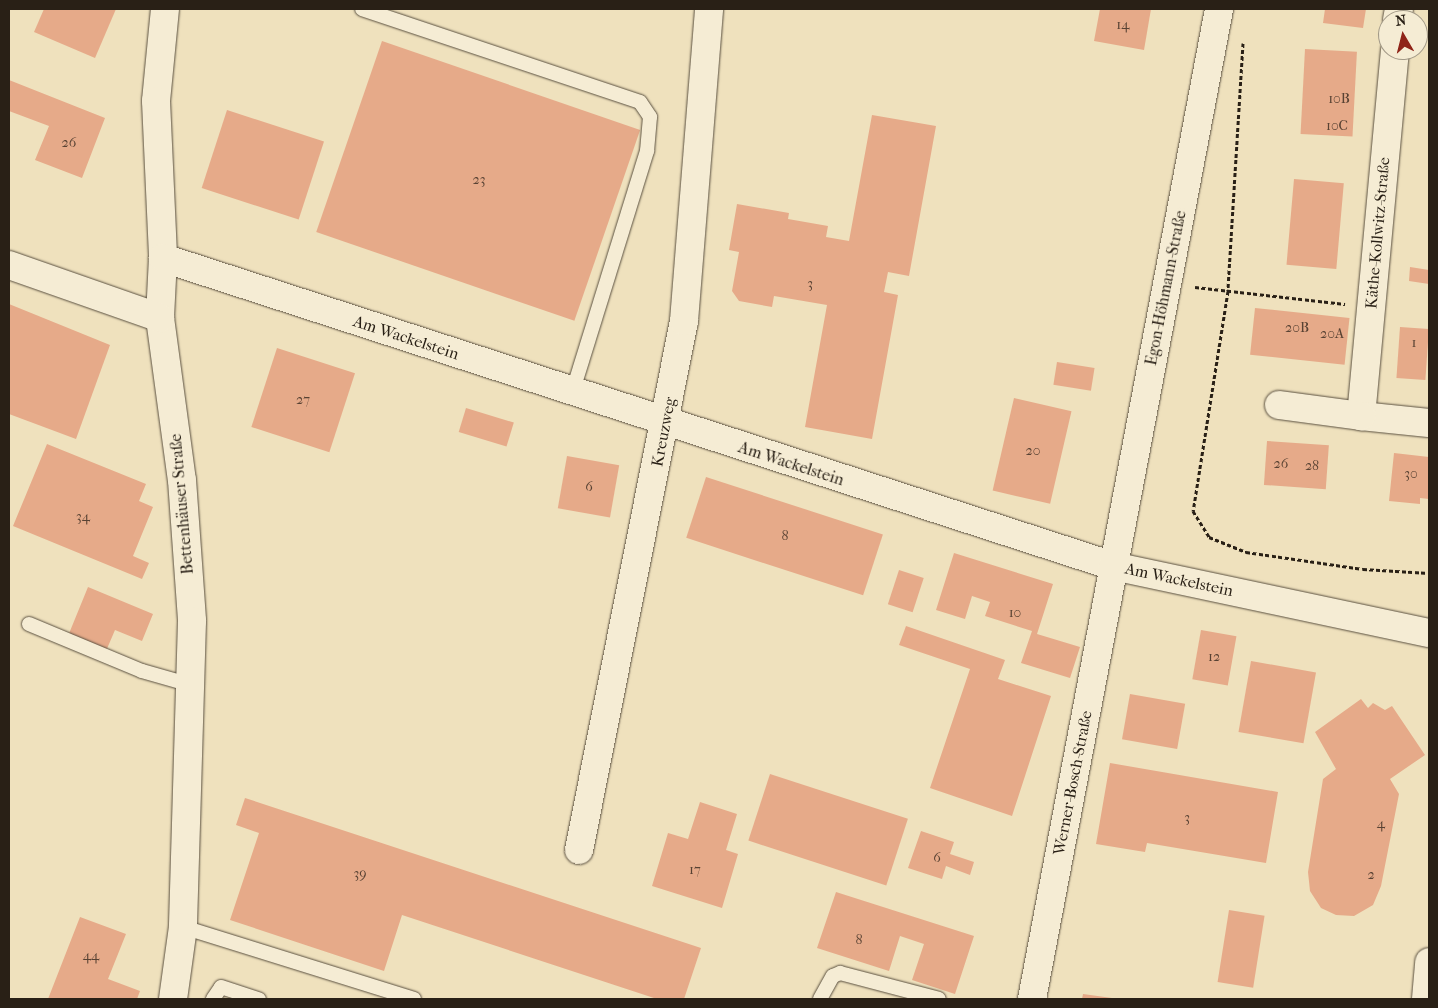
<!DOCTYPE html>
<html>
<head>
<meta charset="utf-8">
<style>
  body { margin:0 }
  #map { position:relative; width:1438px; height:1008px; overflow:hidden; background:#efe1bd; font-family:"IM FELL French Canon",serif }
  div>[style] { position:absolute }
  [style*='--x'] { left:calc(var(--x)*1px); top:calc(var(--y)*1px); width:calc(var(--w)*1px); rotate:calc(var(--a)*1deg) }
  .building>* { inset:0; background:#e6aa89; transform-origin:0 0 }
  .path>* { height:3px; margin-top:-1.5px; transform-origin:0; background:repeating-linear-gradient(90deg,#292016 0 4px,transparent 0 6.5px) }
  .roads { filter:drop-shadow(0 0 1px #5a5040) drop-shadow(0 0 1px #5a5040) }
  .service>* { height:14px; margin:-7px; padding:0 7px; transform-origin:7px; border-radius:7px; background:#f5ecd4 }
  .minor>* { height:28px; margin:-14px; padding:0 14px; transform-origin:14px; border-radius:14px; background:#f5ecd4 }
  span { translate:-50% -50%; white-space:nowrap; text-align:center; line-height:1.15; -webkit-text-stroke:5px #f5ecd4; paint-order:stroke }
  .number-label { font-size:14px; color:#584233 }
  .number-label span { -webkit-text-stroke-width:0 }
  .street-label { font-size:16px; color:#292016 }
  .frame { position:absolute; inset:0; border:10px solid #292016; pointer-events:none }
  .north { position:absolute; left:1378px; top:10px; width:50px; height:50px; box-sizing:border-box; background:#f5ecd4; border:1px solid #a39a88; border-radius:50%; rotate:352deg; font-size:14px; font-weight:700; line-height:20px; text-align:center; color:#292016 }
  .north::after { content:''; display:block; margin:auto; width:18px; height:22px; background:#8f2418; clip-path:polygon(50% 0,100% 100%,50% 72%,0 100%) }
</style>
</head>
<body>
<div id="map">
  <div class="building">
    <div style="clip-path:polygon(44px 9px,116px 9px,95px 58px,34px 32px)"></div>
    <div style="clip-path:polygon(1100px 9px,1151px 9px,1144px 50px,1094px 41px)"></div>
    <div style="clip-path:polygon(1325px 9px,1366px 9px,1363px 28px,1323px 23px)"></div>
    <div style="left:382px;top:41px;width:273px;height:202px;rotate:19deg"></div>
    <div style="left:1305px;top:49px;width:52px;height:85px;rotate:3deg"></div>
    <div style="clip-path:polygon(9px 80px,105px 118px,82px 178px,35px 160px,49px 126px,9px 111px)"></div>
    <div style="left:227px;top:110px;width:102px;height:82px;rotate:18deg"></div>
    <div style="clip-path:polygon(872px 115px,936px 126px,909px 276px,888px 272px,884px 292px,898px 295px,872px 439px,805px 427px,827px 305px,774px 296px,772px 307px,739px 301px,732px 291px,739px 252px,729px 250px,737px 204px,789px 213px,788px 219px,828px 226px,826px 237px,849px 241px)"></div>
    <div style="left:1294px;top:179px;width:50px;height:86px;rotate:5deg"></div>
    <div style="clip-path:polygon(1410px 267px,1429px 270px,1429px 284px,1409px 281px)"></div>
    <div style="clip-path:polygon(9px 304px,110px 345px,76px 439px,9px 414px)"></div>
    <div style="left:1255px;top:308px;width:95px;height:47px;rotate:6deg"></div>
    <div style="left:1400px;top:327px;width:29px;height:51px;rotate:4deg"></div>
    <div style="left:277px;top:348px;width:82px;height:83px;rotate:18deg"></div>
    <div style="left:1057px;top:362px;width:38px;height:23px;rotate:9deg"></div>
    <div style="left:1014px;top:398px;width:59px;height:95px;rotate:13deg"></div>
    <div style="left:466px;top:408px;width:50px;height:25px;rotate:17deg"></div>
    <div style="left:1267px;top:441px;width:62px;height:44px;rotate:4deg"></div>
    <div style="clip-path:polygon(47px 444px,146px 484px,139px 501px,153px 507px,133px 556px,149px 563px,142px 579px,13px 526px)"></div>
    <div style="clip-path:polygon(1394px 453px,1429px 457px,1429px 499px,1420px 498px,1420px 504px,1389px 501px)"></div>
    <div style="left:567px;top:456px;width:53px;height:53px;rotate:10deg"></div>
    <div style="left:706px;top:477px;width:186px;height:64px;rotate:18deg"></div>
    <div style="clip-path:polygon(954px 553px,1053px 584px,1037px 634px,1080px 647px,1070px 678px,1021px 663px,1032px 631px,985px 616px,990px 602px,972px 596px,965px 619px,936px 610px)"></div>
    <div style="left:899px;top:570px;width:26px;height:36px;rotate:18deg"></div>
    <div style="clip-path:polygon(88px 587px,153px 614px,142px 641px,115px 630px,106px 651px,68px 636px)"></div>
    <div style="clip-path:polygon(906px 626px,1005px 660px,998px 679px,1051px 696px,1012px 816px,930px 788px,970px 669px,899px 645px)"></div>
    <div style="left:1201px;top:630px;width:36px;height:50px;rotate:10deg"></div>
    <div style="left:1251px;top:661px;width:66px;height:72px;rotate:10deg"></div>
    <div style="left:1130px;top:694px;width:56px;height:46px;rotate:10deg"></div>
    <div style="clip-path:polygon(1361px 699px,1368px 708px,1373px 703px,1385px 710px,1392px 706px,1425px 755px,1390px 779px,1399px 794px,1381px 886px,1373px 905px,1354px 916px,1336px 915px,1321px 908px,1310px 891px,1308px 872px,1323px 779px,1336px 769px,1315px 732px)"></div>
    <div style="clip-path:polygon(1110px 763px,1278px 792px,1266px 863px,1147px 843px,1145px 852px,1096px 844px)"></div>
    <div style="left:770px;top:774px;width:145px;height:70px;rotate:18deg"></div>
    <div style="clip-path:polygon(245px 798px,701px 948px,684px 999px,657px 999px,402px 915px,384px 971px,230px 920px,259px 833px,236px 825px)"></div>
    <div style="clip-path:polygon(700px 802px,737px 814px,726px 850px,738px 854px,722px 908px,652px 886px,668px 833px,688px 839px)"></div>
    <div style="clip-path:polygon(921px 831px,954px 842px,950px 854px,974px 862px,970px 875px,946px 866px,942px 879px,908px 868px)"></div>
    <div style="clip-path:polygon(836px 892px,974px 936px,955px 994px,912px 980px,924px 944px,900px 936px,889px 971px,817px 948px)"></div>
    <div style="left:1229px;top:910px;width:36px;height:73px;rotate:9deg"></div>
    <div style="clip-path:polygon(80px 917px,126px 934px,108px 979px,140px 991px,137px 999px,48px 999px)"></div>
    <div style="clip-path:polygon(1083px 994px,1112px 998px,1112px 999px,1082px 999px)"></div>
  </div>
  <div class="path">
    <div style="--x:1243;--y:43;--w:248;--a:93.5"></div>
    <div style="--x:1228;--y:291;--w:223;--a:99"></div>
    <div style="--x:1193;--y:511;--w:31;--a:58"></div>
    <div style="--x:1209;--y:537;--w:40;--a:22"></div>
    <div style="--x:1246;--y:552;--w:118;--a:8.3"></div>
    <div style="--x:1363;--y:569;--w:66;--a:3.5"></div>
    <div style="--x:1195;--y:287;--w:151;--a:6.5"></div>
  </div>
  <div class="roads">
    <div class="service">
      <div style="--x:362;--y:9;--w:293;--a:18.5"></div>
      <div style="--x:640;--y:102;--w:18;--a:56"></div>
      <div style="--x:650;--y:117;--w:34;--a:95"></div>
      <div style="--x:647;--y:151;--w:253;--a:107.2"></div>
      <div style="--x:29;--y:624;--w:122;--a:22.6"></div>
      <div style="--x:142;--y:671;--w:51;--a:15.9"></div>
      <div style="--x:183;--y:927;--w:242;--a:17.3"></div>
      <div style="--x:213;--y:999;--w:14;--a:-56"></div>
      <div style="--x:221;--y:987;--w:40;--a:18"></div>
      <div style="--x:820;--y:999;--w:26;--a:-61"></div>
      <div style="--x:833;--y:976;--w:8;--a:-23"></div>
      <div style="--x:840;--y:973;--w:102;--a:14.7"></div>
    </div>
    <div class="minor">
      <div style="--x:165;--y:9;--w:92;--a:95.6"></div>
      <div style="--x:156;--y:101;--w:157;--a:87.4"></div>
      <div style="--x:163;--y:258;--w:60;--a:92.9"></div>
      <div style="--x:160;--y:318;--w:163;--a:82.3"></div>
      <div style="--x:182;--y:480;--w:141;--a:85.9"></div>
      <div style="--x:192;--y:621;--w:306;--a:91.7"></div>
      <div style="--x:183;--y:927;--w:73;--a:97.9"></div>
      <div style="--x:1397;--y:20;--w:11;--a:-80"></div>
      <div style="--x:1395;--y:50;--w:368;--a:95.3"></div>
      <div style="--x:1361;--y:416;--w:68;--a:5.9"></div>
      <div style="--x:163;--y:258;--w:999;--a:17.96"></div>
      <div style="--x:1113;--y:566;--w:323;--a:12"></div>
      <div style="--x:9;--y:265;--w:160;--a:19.3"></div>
      <div style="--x:1279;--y:405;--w:83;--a:7.6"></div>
      <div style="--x:579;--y:850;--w:539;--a:-78.77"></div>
      <div style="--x:684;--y:321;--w:313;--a:-85.4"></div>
      <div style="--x:1032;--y:999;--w:1008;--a:-79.3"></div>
      <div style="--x:1426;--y:999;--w:37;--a:-85"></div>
    </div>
  </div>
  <div class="number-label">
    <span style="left:1123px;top:25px">14</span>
    <span style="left:1339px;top:99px">10B</span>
    <span style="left:1337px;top:126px">10C</span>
    <span style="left:69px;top:143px">26</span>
    <span style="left:479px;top:180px">23</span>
    <span style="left:810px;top:284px">3</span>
    <span style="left:1297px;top:328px">20B</span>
    <span style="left:1332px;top:334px">20A</span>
    <span style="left:1414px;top:343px">1</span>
    <span style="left:303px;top:400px">27</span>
    <span style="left:1033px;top:451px">20</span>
    <span style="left:1281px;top:464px">26</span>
    <span style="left:1312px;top:466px">28</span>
    <span style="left:1411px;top:474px">30</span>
    <span style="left:589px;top:487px">6</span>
    <span style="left:83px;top:517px">34</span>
    <span style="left:785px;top:536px">8</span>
    <span style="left:1015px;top:613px">10</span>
    <span style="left:1214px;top:657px">12</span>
    <span style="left:1187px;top:818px">3</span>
    <span style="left:1381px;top:824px">4</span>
    <span style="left:937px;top:858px">6</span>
    <span style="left:695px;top:870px">17</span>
    <span style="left:360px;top:874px">39</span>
    <span style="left:1371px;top:875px">2</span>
    <span style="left:859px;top:940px">8</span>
    <span style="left:91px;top:956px">44</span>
  </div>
  <div class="street-label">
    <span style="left:1378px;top:233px;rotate:-85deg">Käthe-Kollwitz-Straße</span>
    <span style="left:1166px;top:288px;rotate:-79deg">Egon-Höhmann-Straße</span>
    <span style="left:406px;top:338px;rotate:18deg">Am Wackelstein</span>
    <span style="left:664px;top:432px;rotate:-79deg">Kreuzweg</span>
    <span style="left:791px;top:464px;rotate:18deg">Am Wackelstein</span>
    <span style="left:182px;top:504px;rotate:-95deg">Bettenhäuser Straße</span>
    <span style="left:1179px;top:580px;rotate:12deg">Am Wackelstein</span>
    <span style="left:1073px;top:783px;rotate:-79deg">Werner-Bosch-Straße</span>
  </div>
  <div class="frame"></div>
  <div class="north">N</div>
</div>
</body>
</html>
